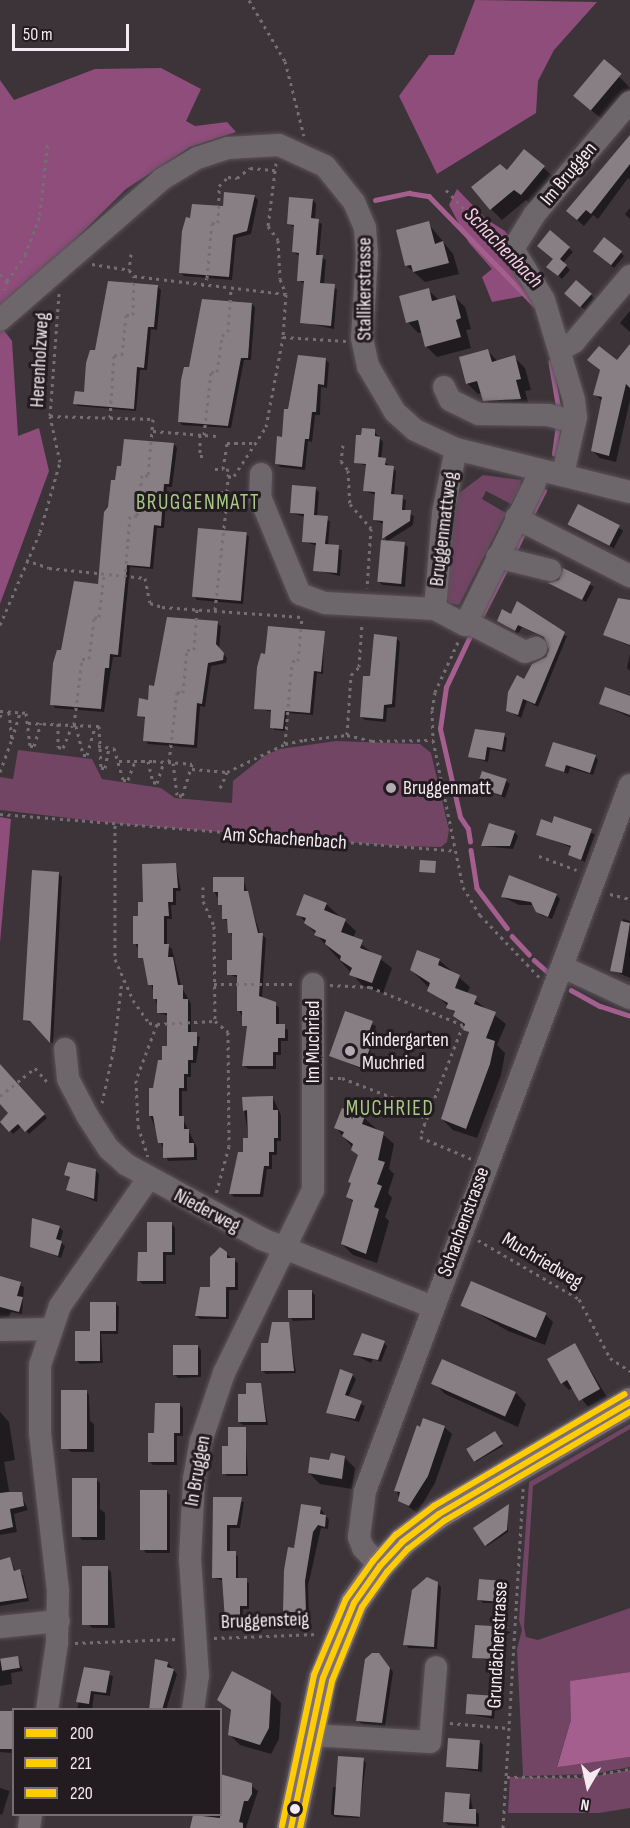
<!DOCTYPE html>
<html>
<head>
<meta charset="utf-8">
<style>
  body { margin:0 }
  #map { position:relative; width:630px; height:1828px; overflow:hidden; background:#3c3439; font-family:"Sofia Sans Condensed",sans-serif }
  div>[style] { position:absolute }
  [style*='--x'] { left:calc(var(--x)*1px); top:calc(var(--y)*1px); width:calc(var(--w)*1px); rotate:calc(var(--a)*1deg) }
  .green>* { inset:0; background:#714563 }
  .forest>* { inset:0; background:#8e4d7a }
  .water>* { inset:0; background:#a55f8f }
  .shadow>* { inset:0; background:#0007; transform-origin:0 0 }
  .stream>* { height:4.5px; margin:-2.25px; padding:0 2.25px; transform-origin:2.25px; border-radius:2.25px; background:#a55f8f }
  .building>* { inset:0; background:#877f84; transform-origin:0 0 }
  .path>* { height:3px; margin-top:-1.5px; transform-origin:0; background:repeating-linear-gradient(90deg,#746f72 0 3px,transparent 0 7.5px) }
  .roads { filter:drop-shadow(0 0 2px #595257) drop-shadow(0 0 2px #595257) }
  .minor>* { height:22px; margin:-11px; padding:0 11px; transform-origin:11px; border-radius:11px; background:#6d676b }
  .major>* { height:28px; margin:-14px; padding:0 14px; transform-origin:14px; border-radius:14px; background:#7e707a }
  .bus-1>* { height:6px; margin:-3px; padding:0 3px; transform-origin:3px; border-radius:3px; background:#fc0 }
  .bus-2>* { height:6px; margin:-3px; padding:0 3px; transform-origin:3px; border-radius:3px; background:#fc0 }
  .bus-3>* { height:6px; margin:-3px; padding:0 3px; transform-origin:3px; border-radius:3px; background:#fc0 }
  .dots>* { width:16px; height:16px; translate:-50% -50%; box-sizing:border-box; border:3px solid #221b1f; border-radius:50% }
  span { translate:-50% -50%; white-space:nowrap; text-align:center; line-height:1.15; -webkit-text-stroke:6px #221b1f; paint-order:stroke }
  .street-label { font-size:20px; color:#f5eaf1 }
  .poi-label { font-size:20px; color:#f5eaf1 }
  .left { translate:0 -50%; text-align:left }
  .water-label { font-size:21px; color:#f8cde8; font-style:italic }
  .neighbourhood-label { font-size:21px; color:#a9cb86; letter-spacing:1.5px }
  .legend { position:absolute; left:12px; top:1708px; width:210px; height:108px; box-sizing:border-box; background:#221b1f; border:2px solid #766e73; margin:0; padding:8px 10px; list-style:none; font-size:18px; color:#f5eaf1 }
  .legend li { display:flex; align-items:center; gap:12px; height:30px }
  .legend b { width:30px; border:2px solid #766e73 }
  .north { position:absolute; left:558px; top:1756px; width:60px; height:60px; -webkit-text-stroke:4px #221b1f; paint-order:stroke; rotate:189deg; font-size:16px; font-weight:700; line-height:24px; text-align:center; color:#f5eaf1 }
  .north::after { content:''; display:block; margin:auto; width:21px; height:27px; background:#f5eaf1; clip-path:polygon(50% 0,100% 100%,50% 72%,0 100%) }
  .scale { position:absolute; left:12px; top:24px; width:117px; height:27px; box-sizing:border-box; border:3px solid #f5eaf1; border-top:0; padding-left:8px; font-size:18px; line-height:21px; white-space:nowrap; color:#f5eaf1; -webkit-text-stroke:4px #221b1f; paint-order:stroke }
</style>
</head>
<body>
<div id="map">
  <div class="green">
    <div style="clip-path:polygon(483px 475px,521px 480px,520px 487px,511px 504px,486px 491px,482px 499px,506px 513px,459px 605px,449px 603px,444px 592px,448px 530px,458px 494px)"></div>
    <div style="clip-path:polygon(336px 741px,420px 744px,431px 753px,449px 830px,447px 842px,441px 847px,396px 846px,120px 824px,0 810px,0 777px,13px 779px,18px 750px,92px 759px,102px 779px,161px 788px,175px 798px,232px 803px,233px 781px,264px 756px,280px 749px)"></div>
    <div style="clip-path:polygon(630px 1424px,630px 1429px,533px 1486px,524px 1627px,526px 1637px,538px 1640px,630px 1608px,630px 1672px,571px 1681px,571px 1720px,557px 1766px,630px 1757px,630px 1767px,593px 1774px,523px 1776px,517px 1649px,522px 1630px,519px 1620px,529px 1482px)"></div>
    <div style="clip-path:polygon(630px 1770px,630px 1808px,599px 1813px,508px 1813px,510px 1777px,584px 1778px)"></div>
  </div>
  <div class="forest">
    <div style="clip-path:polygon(475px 0,597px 2px,554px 50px,538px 81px,536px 113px,437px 174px,399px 96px,429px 55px,454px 55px)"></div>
    <div style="clip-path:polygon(161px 68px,201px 89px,186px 121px,195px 126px,227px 122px,236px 132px,190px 147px,126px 189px,0 314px,0 80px,14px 100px,95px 69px)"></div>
    <div style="clip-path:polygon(457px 189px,486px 219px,505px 231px,509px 237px,498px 240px,499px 246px,533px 294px,492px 302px,482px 277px,492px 269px,469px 243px,449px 205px)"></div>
    <div style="clip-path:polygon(0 325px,12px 341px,18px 436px,39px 428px,49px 471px,0 604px)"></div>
    <div style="clip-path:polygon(0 817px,11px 819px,0 943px)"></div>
  </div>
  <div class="water">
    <div style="clip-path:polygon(630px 1672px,630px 1757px,557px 1767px,571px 1720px,570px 1681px)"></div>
  </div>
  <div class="shadow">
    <div style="clip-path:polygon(604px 61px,630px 88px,603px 120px,586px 106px)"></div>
    <div style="clip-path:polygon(630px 137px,630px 180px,628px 178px,598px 219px,593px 215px,584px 226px,574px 217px)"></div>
    <div style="clip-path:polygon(524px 151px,555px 178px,532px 205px,526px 200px,502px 220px,491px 209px,507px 172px)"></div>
    <div style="clip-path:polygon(254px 196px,258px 200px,251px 234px,236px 238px,232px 280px,184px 276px,180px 272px,224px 208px)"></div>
    <div style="clip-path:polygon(313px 200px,316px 204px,315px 220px,322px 224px,319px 256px,326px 260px,324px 285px,337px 289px,334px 329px,302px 322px,305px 284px,298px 280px,300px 256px,293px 252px,296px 228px,289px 224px)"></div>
    <div style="clip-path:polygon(630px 208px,630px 219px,625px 214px)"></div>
    <div style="clip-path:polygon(428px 223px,453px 254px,459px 274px,425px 282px,407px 266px)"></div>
    <div style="clip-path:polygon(550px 232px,573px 252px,563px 263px,570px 270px,562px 279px,548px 267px,555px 260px)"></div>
    <div style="clip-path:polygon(621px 253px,624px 256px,614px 268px,597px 254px)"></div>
    <div style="clip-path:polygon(158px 287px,161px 290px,157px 330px,151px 329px,147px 370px,140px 370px,136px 411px,78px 406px,75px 403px,86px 394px,96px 351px)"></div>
    <div style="clip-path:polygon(428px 290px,439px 300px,454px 296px,465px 307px,471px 329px,466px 330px,471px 348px,437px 357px,426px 346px,423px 332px,418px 333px,408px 322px)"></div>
    <div style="clip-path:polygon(591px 295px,594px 298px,585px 310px,570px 297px)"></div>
    <div style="clip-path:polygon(252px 304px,255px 307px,251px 360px,244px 360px,231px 428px,182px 425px,179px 421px,190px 369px)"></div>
    <div style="clip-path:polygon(630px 311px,630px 332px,620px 323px)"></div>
    <div style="clip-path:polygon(488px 351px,498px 362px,514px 357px,525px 368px,531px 390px,525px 391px,530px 409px,495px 411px,482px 393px,478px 394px,467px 383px)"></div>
    <div style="clip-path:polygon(630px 356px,630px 400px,616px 462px,600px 458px,593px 451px,602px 401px,595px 394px,601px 371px,596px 367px)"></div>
    <div style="clip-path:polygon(325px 359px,329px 363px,327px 388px,321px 387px,320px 415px,315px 415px,312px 442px,308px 441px,305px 470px,280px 467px,276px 463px,289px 411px)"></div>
    <div style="clip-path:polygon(374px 431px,383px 442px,381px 459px,396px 471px,394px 496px,406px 500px,405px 511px,414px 516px,413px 525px,386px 542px,384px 524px,374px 520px,376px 495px,365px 491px,367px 466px,355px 462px)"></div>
    <div style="clip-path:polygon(174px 444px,177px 448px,172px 487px,167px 487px,164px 528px,157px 528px,153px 569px,130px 567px,121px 657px,113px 657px,104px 712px,55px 708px,52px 704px,63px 652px,99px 585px,116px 482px)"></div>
    <div style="clip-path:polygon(315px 489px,319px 492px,317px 517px,330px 521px,328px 546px,342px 550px,340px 576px,315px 570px,317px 546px,303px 541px,305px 517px,291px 513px)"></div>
    <div style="left:579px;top:507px;width:50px;height:20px;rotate:28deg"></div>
    <div style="clip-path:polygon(246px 534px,249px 537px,243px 604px,197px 600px,194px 596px)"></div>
    <div style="clip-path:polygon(404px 544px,408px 547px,405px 587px,383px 585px,379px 582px)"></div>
    <div style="clip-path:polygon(564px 570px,594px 587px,586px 602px,551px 584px,560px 581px)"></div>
    <div style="clip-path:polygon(499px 621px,567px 636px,538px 707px,527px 701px,521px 718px,508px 711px,525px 681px,551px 650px,546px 639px,522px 627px,518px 634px)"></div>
    <div style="clip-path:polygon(217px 623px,221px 626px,219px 649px,227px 658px,226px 663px,211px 666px,205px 707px,200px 706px,197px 748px,148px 744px,145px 740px,146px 719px,139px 715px,155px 687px)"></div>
    <div style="clip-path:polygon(630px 626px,630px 646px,605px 635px)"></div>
    <div style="clip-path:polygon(324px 632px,323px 674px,317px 673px,313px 715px,287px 713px,285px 731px,274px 730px,273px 712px,256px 708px,267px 656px)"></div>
    <div style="clip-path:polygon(396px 638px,400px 642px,395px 707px,387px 708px,386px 722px,365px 720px,361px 717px,371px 678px)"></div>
    <div style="clip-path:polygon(630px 654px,630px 671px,627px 668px)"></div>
    <div style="clip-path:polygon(630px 698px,630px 717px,600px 704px)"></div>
    <div style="clip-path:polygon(504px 735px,507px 738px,505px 752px,490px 749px,488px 762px,470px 757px)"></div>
    <div style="clip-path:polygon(595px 756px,598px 760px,593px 775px,570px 768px,568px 774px,547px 765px)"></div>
    <div style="clip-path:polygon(506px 781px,510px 784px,505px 798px,479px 786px)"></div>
    <div style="clip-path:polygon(553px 825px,595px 834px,585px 862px,570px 855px,572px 848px,538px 834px)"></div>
    <div style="clip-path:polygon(514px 832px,518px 836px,513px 849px,483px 846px)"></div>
    <div style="clip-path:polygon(176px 865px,181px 891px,176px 891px,176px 905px,171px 905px,172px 919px,167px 919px,167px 945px,172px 949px,181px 986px,191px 1004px,191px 1034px,200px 1037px,196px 1063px,191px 1063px,191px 1077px,187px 1077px,187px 1091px,182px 1091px,182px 1117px,197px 1148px,197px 1160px,168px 1161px,150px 1115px,168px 1048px,169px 1016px,159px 1013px,145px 961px,135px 943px,144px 904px)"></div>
    <div style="clip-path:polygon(58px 873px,62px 877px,53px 1044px,35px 1024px,25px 1020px)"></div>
    <div style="clip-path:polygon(243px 878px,260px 934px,266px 938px,262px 999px,279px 1007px,279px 1026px,288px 1030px,288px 1041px,281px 1041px,281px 1055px,276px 1055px,276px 1069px,248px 1069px,244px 1066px,248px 1030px,239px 1010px,238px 978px,229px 974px,234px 947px,229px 922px,224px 919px,224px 909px,214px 891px)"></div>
    <div style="clip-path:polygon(556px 895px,560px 899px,552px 919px,541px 915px,534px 905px,519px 905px,503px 897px)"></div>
    <div style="clip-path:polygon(326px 904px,356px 931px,353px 938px,392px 968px,383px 993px,362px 985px,298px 914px)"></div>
    <div style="clip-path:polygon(623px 919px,630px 921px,630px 978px,612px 970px)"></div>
    <div style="clip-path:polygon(439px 960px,470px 987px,467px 994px,506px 1024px,497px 1045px,505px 1053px,501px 1075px,477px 1138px,453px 1130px,442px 1119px,470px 1035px,456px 1014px,411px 970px)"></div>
    <div style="clip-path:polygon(346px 1013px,376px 1026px,366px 1071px,330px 1055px)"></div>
    <div style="clip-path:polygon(0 1066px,47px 1118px,29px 1134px,22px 1126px,13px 1134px,1px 1121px,10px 1113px,0 1102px)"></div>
    <div style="clip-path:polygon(273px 1098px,281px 1115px,281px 1141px,277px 1141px,277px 1155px,272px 1155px,272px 1169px,267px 1169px,263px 1197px,234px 1197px,231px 1194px,249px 1140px,244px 1110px)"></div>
    <div style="clip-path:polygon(364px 1118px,394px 1144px,389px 1169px,394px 1174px,388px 1193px,392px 1198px,385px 1217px,389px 1221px,377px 1263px,353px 1255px,342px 1244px,354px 1203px,348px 1197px,359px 1155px,336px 1128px)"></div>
    <div style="clip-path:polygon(96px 1171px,99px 1174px,97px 1202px,68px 1190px,71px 1179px,66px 1175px)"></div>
    <div style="clip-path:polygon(172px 1224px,175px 1228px,175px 1255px,166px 1255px,166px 1284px,142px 1284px,139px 1280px,148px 1253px)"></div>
    <div style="clip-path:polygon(59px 1227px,63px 1231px,60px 1242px,65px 1246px,61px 1258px,31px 1246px)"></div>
    <div style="clip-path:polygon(220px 1249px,238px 1263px,238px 1290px,229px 1290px,229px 1319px,200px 1319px,196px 1316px,211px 1289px,214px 1252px)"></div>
    <div style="clip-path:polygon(0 1278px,24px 1287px,22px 1314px,11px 1312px,9px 1317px,0 1318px)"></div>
    <div style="clip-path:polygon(311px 1291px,315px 1295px,315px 1320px,293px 1321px,290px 1317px)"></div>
    <div style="clip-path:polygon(115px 1303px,119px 1307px,118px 1334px,101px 1334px,103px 1363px,80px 1364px,76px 1360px)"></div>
    <div style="clip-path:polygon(463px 1305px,545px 1314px,553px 1322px,545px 1345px,508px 1331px)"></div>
    <div style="clip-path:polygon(288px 1324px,296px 1373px,266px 1374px,263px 1371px,270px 1331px)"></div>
    <div style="clip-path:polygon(384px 1343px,387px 1346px,381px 1362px,373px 1359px,371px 1363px,355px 1355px)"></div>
    <div style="clip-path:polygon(575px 1345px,607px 1397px,588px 1407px,573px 1388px,569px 1390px,562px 1383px)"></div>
    <div style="clip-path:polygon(198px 1346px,201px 1350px,201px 1377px,178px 1378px,174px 1374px)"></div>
    <div style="clip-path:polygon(352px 1375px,356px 1379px,348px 1398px,365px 1406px,359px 1422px,328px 1413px)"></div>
    <div style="clip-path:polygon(434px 1383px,516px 1393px,526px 1404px,518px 1427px,445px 1394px)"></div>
    <div style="clip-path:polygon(261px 1385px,268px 1425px,243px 1425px,239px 1422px,248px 1396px)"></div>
    <div style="clip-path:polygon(86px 1391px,89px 1395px,90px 1421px,94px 1424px,94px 1452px,71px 1452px,67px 1448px)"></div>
    <div style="clip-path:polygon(180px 1405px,183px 1408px,183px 1436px,177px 1436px,177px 1465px,153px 1465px,150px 1462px,156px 1434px)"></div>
    <div style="clip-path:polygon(0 1412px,9px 1422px,15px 1460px,4px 1462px,10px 1496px,21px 1494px,28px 1510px,14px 1514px,17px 1532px,0 1535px)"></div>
    <div style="clip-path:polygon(444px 1427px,452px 1434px,435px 1483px,417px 1513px,400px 1500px,396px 1490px)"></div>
    <div style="clip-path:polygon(245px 1429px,248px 1476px,227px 1476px,224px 1473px,229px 1447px)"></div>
    <div style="clip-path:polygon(496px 1434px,503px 1446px,475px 1462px,474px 1460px)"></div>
    <div style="clip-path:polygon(344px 1457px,355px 1468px,352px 1489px,320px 1484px,309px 1473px)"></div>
    <div style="clip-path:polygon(97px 1480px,100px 1483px,100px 1509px,105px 1513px,105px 1540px,82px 1540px,78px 1536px)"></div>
    <div style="clip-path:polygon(167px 1492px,170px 1495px,170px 1553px,146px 1553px,143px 1549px)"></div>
    <div style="clip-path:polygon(215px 1498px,244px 1502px,240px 1528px,230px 1528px,230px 1552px,238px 1556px,238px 1580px,249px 1583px,249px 1609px,243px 1609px,242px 1623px,227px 1619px,224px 1581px,214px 1578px)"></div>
    <div style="clip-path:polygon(508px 1506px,508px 1532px,487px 1546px,486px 1545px)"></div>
    <div style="clip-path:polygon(320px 1508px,329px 1520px,328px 1529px,321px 1528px,308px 1586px,309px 1615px,288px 1615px,284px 1612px,296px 1549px)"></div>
    <div style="clip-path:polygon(10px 1559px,16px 1572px,23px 1575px,29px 1601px,0 1606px,0 1561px)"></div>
    <div style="clip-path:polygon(107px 1568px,111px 1572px,115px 1628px,92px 1628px,88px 1624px)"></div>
    <div style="clip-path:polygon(499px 1582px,503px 1586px,502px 1603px,483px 1603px,479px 1599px)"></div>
    <div style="clip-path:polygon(437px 1583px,441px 1587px,437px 1649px,409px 1648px,405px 1644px)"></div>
    <div style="clip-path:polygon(476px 1627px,511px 1632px,496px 1640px,496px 1662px,474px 1657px)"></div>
    <div style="clip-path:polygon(18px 1658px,23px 1671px,11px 1673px,12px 1684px,0 1686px,0 1660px)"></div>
    <div style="clip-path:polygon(382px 1658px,393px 1672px,385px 1726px,362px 1724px,358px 1721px)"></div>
    <div style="clip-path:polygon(168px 1663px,177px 1674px,166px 1710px,150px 1710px)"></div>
    <div style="clip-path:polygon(85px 1669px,113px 1676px,110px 1696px,94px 1694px,92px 1710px,77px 1710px)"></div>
    <div style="clip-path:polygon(270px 1692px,281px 1703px,279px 1739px,271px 1754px,240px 1745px,229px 1734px,232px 1712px,219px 1699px)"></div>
    <div style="clip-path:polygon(492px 1697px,496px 1701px,494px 1719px,467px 1714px)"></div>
    <div style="left:0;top:1713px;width:14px;height:39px;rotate:4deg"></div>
    <div style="clip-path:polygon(480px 1742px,483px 1745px,482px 1772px,448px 1767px)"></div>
    <div style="clip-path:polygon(363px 1759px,366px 1763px,359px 1818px,335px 1817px,331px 1814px,333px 1787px,338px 1787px)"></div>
    <div style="clip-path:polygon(220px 1777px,243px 1780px,258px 1791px,246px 1828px,192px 1828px,195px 1814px,220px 1814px)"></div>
    <div style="left:0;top:1788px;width:10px;height:25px;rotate:17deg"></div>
    <div style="clip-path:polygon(470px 1795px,473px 1810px,479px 1814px,479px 1827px,448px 1825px,444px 1821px)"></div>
  </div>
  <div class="stream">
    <div style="--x:375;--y:200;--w:35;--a:-12"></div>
    <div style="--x:409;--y:193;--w:20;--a:9"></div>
    <div style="--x:429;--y:196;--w:152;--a:45.8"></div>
    <div style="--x:551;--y:362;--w:49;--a:80.5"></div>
    <div style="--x:554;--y:454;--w:30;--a:-82"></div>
    <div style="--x:530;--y:518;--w:30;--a:-63"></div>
    <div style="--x:513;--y:554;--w:28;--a:-64"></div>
    <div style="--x:482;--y:615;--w:55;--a:-63"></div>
    <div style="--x:470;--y:842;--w:13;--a:-99"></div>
    <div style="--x:468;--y:829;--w:14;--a:-124"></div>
    <div style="--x:460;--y:817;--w:90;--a:-102.8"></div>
    <div style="--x:440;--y:729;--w:42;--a:-81.9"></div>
    <div style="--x:446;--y:687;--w:61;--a:-64.7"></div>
    <div style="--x:471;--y:850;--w:38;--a:81"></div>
    <div style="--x:477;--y:888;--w:50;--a:53.1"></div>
    <div style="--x:512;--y:936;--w:25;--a:47"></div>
    <div style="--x:534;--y:960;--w:21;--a:41"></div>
    <div style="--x:571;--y:990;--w:33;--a:29"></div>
    <div style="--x:600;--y:1006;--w:32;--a:18"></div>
  </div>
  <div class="building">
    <div style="left:604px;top:59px;width:23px;height:48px;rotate:40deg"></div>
    <div style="clip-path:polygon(630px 135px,630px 164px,591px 214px,586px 210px,577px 220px,566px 211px)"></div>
    <div style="clip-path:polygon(524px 149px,545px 166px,521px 195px,514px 190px,490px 210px,471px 187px,500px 164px,507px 170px)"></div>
    <div style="clip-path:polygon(224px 192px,255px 195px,247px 231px,233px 235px,229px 277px,179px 273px,182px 231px,186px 217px,190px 218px,192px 204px,223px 206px)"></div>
    <div style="clip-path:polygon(289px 197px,313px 199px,311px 218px,319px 219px,316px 255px,323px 255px,320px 283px,335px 284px,331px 326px,300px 323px,304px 281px,297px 281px,299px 253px,292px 252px,294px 225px,287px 224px)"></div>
    <div style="clip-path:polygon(429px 221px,435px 244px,443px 241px,449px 263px,413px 272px,411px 265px,405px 266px,396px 230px)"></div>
    <div style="clip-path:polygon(550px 230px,570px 247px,560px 259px,567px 265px,558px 276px,546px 267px,553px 259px,537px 246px)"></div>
    <div style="left:604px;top:237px;width:23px;height:18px;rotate:38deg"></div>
    <div style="left:576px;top:280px;width:21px;height:18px;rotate:41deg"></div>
    <div style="clip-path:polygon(108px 281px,158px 285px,154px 327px,148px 327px,144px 368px,137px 367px,134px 409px,73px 404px,75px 391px,84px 392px,86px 363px,90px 350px,95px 350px)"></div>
    <div style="clip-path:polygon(429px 288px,432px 301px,455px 295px,461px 318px,456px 320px,461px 337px,425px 347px,418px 320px,406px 323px,399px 296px)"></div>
    <div style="clip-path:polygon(202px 299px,252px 303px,248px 358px,241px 358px,228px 426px,178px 422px,181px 380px,184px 367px,189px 367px)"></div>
    <div style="clip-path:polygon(630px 344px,630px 388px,626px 384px,609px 456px,591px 451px,602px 397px,593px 395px,600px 370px,587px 360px,599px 346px,617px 360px)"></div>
    <div style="clip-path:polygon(488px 349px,492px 362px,515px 355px,521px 379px,516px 380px,521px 399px,483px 401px,477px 381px,466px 384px,459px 357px)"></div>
    <div style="clip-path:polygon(298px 355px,326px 358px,324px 385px,318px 384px,316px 412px,312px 412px,309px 439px,305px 439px,302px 467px,275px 464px,277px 436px,282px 437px,284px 409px,288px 409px)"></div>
    <div style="clip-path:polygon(362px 428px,375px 429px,375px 436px,380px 437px,378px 457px,386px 458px,385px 465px,394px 466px,391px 494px,403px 495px,402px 510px,411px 510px,410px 521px,382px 539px,383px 521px,373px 520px,375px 492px,363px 491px,366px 464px,354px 463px,356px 435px,361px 435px)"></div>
    <div style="clip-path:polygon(124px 439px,174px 443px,169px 484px,164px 484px,161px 526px,154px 525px,150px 567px,127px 565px,118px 655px,110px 654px,109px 668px,105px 668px,101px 709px,50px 705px,53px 663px,57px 650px,61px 650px,74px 581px,98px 584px,104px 512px,108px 507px,111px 480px,115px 480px,117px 466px,121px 466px)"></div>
    <div style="clip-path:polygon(292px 485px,316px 487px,314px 515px,328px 516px,325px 544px,339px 545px,337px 573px,313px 571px,316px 543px,302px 542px,304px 514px,290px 513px)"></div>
    <div style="left:578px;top:504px;width:47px;height:23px;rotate:27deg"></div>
    <div style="left:198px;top:528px;width:49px;height:69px;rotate:5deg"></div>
    <div style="left:381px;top:540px;width:24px;height:42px;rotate:5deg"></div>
    <div style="clip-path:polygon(563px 568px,591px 582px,582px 600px,548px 583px,559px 580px)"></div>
    <div style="clip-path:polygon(618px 598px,630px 600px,630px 645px,603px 635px)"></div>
    <div style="clip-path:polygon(517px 601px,565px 632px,535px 704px,523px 699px,518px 715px,506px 711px,508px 692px,517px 675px,524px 679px,532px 664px,546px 657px,549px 650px,544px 637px,518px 625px,515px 631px,497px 621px,502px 609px,511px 614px)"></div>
    <div style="clip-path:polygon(167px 617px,218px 621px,216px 644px,224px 653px,223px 660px,208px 663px,202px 704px,197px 703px,194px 745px,143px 741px,145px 717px,137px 716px,139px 698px,148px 700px,149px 685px,154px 686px)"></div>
    <div style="clip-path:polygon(268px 626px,325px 631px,321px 672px,314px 671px,310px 713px,285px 711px,283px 729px,270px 728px,271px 710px,254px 709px,257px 667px,261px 653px,265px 654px)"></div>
    <div style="clip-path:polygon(374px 634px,397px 637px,392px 704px,384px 705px,383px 719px,360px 717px,363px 676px,370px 676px)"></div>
    <div style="clip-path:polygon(605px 687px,630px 696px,630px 715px,599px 704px)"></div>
    <div style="clip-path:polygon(475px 729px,505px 733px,502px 750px,487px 747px,485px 760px,468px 757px)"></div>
    <div style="clip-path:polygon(553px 742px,596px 755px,590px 773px,566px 765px,564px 772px,545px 766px)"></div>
    <div style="left:482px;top:771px;width:26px;height:17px;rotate:18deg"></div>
    <div style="clip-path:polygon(554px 816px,592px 829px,581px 860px,568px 855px,571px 846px,536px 835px,541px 819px,552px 823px)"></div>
    <div style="clip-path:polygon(489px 823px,515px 831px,510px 846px,481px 846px)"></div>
    <div style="left:420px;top:860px;width:16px;height:12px;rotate:4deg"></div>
    <div style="clip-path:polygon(176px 863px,178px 888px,173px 888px,173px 902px,168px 902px,169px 916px,164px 916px,164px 944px,169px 944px,168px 957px,173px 957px,178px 985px,183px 985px,183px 999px,188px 999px,188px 1032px,197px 1032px,197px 1046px,193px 1046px,193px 1060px,188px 1060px,188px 1074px,184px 1074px,184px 1088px,179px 1088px,179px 1116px,184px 1116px,184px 1129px,189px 1129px,189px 1143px,194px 1143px,194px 1157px,163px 1158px,163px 1143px,158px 1143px,153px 1116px,149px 1116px,149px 1088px,153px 1088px,158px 1060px,162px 1060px,162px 1046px,167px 1046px,167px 1013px,157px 1013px,157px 999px,153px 999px,153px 985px,148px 985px,143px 958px,138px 958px,138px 944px,133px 944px,133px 916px,138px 916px,138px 902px,143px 902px,142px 864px)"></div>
    <div style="clip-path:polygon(32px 870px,59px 872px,50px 1043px,30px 1021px,23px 1020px)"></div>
    <div style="clip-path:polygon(509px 875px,557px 894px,548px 917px,536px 912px,531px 902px,501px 897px)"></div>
    <div style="clip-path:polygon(213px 877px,244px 877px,244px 891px,248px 891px,258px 933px,263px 933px,259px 996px,276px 1002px,276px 1024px,285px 1024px,285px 1038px,278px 1038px,278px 1052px,273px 1052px,273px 1066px,242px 1066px,247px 1026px,242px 1026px,242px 1011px,237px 1011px,237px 975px,227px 975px,227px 960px,232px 960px,232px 933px,228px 933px,227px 919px,222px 919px,222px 905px,218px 905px,218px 892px,213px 892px)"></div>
    <div style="clip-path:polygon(304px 894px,327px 903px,324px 910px,346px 919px,341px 932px,363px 940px,360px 948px,382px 956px,372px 983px,349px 975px,352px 968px,340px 960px,341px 956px,325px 944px,326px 940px,314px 935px,316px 931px,304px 923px,306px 918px,296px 915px)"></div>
    <div style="clip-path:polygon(621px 921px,630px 923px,622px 973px,610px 971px)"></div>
    <div style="clip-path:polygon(417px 950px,440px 959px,438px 965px,460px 975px,455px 988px,477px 996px,474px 1004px,496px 1012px,486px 1038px,495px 1041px,490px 1064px,466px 1129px,441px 1119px,469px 1032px,463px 1030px,465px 1024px,453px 1016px,455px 1011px,446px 1008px,448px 1003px,427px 991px,430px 983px,410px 970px)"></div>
    <div style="clip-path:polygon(345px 1011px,373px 1021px,365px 1043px,371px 1046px,362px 1068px,329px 1056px)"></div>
    <div style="clip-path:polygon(0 1064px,45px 1114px,25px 1132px,18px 1124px,9px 1132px,0 1122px,8px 1113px,0 1104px)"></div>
    <div style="clip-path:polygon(273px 1096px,273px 1110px,278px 1110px,278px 1138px,274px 1138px,274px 1152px,269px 1152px,269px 1166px,264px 1166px,260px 1194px,229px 1194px,238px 1152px,243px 1152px,243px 1138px,248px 1138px,247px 1110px,243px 1111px,242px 1097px)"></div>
    <div style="clip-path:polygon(342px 1108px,365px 1116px,362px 1124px,384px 1132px,378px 1160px,385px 1162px,377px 1184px,382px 1186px,374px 1207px,379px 1209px,366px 1254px,341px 1244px,353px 1200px,346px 1197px,351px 1183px,348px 1182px,358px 1155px,351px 1150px,353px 1144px,342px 1136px,344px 1132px,334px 1128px)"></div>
    <div style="clip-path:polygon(68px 1162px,96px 1169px,94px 1199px,66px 1190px,70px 1177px,64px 1175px)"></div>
    <div style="clip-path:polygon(32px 1218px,60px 1226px,56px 1239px,62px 1241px,58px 1256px,30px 1247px)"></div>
    <div style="clip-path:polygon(147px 1222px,172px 1222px,172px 1252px,163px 1252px,163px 1281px,137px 1281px,138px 1252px,147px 1252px)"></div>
    <div style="clip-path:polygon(220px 1247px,227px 1252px,227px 1258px,235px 1258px,235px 1287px,226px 1287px,226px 1317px,195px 1316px,200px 1287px,210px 1287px,210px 1257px)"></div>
    <div style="clip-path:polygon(0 1276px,21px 1282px,17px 1296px,23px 1297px,19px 1312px,0 1307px)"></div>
    <div style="left:471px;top:1281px;width:82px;height:27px;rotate:23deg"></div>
    <div style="left:288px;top:1290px;width:24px;height:28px"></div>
    <div style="left:90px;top:1302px;width:26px;height:29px"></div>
    <div style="clip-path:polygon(272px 1322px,289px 1322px,294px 1371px,261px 1371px,261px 1343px,268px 1343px)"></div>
    <div style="left:75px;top:1331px;width:25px;height:30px"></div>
    <div style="clip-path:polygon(362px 1333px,385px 1341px,378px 1360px,353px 1355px)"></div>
    <div style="clip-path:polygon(575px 1343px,600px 1389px,579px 1401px,567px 1380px,561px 1384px,547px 1359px)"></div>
    <div style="left:173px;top:1345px;width:25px;height:30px"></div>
    <div style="left:442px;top:1359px;width:81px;height:27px;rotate:24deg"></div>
    <div style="clip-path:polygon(340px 1369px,353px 1374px,345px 1395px,362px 1401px,355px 1419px,326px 1413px)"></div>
    <div style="clip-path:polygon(246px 1383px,261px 1383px,266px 1422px,238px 1422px,238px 1394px,246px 1394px)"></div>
    <div style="left:61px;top:1390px;width:26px;height:59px"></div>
    <div style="clip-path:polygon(155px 1403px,180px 1403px,180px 1433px,174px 1433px,174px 1462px,148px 1462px,148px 1433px,154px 1433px)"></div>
    <div style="clip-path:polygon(423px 1418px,445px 1426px,428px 1476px,409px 1506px,398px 1501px,400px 1492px,394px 1491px,417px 1425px,420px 1427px)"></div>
    <div style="clip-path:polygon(228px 1427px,246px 1427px,246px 1474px,222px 1474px,222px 1446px,228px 1446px)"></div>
    <div style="left:495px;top:1431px;width:15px;height:34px;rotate:58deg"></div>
    <div style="clip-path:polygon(331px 1453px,345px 1456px,342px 1479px,308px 1473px,310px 1457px,329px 1460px)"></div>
    <div style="left:72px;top:1478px;width:25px;height:59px"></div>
    <div style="left:140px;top:1490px;width:27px;height:60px"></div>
    <div style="clip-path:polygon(8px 1492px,22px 1492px,24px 1506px,10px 1509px,13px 1527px,0 1530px,0 1493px)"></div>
    <div style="clip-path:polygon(213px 1497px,242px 1497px,237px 1525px,227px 1525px,227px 1551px,236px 1551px,236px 1578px,247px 1578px,247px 1606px,240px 1606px,240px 1620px,225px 1620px,222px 1578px,212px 1578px)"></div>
    <div style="clip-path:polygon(301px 1504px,321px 1507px,320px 1514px,326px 1515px,325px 1527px,318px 1525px,313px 1532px,305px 1581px,306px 1612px,283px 1612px,284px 1570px,288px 1547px,294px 1548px)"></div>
    <div style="clip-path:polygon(509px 1504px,507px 1530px,485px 1546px,473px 1528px)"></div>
    <div style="clip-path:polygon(10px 1557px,14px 1571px,20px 1569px,27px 1598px,0 1602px,0 1560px)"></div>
    <div style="left:82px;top:1566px;width:26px;height:59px"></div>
    <div style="clip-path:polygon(427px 1577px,438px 1582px,434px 1647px,403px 1645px,412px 1590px)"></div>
    <div style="left:479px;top:1579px;width:21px;height:21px;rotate:5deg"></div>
    <div style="clip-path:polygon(475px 1625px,509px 1627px,493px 1637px,493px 1659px,472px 1658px)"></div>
    <div style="clip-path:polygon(372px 1653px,379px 1653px,390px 1668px,382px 1723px,356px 1721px,365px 1659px)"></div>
    <div style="left:18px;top:1656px;width:12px;height:18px;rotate:81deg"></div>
    <div style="clip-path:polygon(155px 1659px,168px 1662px,167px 1667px,174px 1669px,162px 1710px,149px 1710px)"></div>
    <div style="clip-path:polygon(84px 1667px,110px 1671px,106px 1693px,91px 1691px,89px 1704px,76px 1702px)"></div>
    <div style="clip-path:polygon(232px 1671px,271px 1691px,269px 1728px,260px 1745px,228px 1735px,231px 1710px,217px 1700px)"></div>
    <div style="left:467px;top:1694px;width:26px;height:20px;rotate:4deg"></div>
    <div style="left:13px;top:1711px;width:38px;height:13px;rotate:90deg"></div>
    <div style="left:448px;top:1738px;width:32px;height:29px;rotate:4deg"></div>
    <div style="left:338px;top:1756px;width:26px;height:59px;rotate:4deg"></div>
    <div style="clip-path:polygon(220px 1774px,252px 1783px,252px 1794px,248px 1801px,244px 1801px,239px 1822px,243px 1823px,243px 1828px,190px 1828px,193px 1815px,220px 1818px)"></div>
    <div style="clip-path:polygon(445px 1792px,470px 1794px,469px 1809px,476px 1809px,476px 1824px,443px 1822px)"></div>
  </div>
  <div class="path">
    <div style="--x:249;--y:0;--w:71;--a:59.5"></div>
    <div style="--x:285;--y:61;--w:77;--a:75.8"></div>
    <div style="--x:276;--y:163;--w:64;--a:97.2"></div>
    <div style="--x:268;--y:226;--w:17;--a:54"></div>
    <div style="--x:278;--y:240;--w:39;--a:87"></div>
    <div style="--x:280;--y:279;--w:16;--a:68"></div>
    <div style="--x:286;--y:294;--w:43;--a:94"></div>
    <div style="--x:283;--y:337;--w:63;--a:3.6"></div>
    <div style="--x:446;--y:190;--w:74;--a:46.1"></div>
    <div style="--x:131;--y:254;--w:16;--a:97"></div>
    <div style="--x:129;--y:270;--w:8;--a:50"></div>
    <div style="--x:134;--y:276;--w:153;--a:6.8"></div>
    <div style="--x:92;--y:264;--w:37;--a:9"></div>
    <div style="--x:0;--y:274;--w:10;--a:45"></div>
    <div style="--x:7;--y:281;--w:9;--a:103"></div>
    <div style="--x:7;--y:281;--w:32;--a:-55"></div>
    <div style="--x:25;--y:255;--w:43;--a:-69.4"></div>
    <div style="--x:40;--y:215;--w:75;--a:-83.9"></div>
    <div style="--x:202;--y:286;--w:9;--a:-58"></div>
    <div style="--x:207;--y:278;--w:55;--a:-84.8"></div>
    <div style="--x:212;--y:223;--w:6;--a:0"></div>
    <div style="--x:218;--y:223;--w:37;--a:-88"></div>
    <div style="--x:219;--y:186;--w:13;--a:-45"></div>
    <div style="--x:228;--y:177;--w:9;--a:6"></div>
    <div style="--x:237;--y:178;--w:16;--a:-38"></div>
    <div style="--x:250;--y:168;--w:25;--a:5"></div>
    <div style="--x:50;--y:416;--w:103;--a:1.7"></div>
    <div style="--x:153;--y:419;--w:57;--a:95"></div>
    <div style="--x:148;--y:476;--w:6;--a:-171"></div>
    <div style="--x:142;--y:475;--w:41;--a:97"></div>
    <div style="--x:137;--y:516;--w:7;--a:180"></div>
    <div style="--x:130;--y:516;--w:60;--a:94.8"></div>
    <div style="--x:110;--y:418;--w:63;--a:-86.4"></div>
    <div style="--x:114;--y:355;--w:8;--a:0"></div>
    <div style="--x:122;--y:355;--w:40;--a:-84.3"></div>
    <div style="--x:126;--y:315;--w:7;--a:0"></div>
    <div style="--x:133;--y:315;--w:39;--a:-89"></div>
    <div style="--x:153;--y:431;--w:63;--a:4.5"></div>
    <div style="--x:200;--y:435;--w:21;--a:90"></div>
    <div style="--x:200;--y:456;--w:3;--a:0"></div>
    <div style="--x:204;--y:435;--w:63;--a:-83.7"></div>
    <div style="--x:211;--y:372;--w:6;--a:0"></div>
    <div style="--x:217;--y:372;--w:36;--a:-82"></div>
    <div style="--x:222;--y:336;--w:7;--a:-34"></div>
    <div style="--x:228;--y:332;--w:43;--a:-86"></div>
    <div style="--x:343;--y:445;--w:16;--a:97"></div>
    <div style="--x:341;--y:461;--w:11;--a:52"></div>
    <div style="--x:348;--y:470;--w:34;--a:87"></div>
    <div style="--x:350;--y:504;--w:32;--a:49"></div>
    <div style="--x:371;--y:528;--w:60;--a:93.8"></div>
    <div style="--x:215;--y:469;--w:8;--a:0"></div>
    <div style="--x:228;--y:477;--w:7;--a:-82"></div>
    <div style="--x:229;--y:470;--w:6;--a:-171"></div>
    <div style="--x:223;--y:469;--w:26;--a:-81"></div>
    <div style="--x:227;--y:443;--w:29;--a:0"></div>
    <div style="--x:245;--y:507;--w:33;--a:-178"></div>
    <div style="--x:212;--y:506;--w:14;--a:-90"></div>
    <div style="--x:212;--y:492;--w:15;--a:0"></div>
    <div style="--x:227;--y:492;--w:15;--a:-86"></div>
    <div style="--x:228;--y:477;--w:6;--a:-9"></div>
    <div style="--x:234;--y:476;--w:59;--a:-56.9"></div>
    <div style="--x:266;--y:427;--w:92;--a:-79.3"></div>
    <div style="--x:26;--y:560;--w:24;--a:19"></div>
    <div style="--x:49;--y:568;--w:97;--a:5.9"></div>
    <div style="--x:145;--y:578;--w:25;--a:79"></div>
    <div style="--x:150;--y:603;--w:13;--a:18"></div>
    <div style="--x:162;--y:607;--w:140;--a:4.1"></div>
    <div style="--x:215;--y:610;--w:103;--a:-83.8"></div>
    <div style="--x:0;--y:625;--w:101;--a:-66.7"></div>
    <div style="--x:40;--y:532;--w:73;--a:-74.1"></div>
    <div style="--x:60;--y:462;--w:47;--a:-102.3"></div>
    <div style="--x:50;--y:416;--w:123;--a:-85.8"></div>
    <div style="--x:458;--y:642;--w:55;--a:114.7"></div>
    <div style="--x:435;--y:692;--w:18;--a:99"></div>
    <div style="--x:432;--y:710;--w:30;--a:88"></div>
    <div style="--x:433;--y:740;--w:150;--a:78.5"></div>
    <div style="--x:463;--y:887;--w:33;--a:59"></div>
    <div style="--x:480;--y:915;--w:86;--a:46.4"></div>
    <div style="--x:0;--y:711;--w:26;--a:4"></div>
    <div style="--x:26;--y:713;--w:33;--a:83"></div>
    <div style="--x:30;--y:746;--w:4;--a:0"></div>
    <div style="--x:34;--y:746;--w:24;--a:-73"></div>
    <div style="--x:9;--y:712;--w:27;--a:84"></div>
    <div style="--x:12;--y:739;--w:28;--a:-73"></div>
    <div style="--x:0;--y:717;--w:6;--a:-72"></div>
    <div style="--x:28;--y:723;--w:67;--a:2.6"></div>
    <div style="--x:58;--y:723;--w:24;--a:90"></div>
    <div style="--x:58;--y:747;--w:5;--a:11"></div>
    <div style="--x:63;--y:748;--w:24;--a:-68"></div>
    <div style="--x:74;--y:725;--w:66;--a:-83.1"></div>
    <div style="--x:82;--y:659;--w:7;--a:0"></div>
    <div style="--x:89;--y:659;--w:41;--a:-83"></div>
    <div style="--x:94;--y:618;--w:5;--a:-11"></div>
    <div style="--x:99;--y:617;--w:42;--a:-83.2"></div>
    <div style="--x:76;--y:726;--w:30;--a:76"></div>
    <div style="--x:83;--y:755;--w:4;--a:0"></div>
    <div style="--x:87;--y:755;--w:29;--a:-74"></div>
    <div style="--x:96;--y:726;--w:3;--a:0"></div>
    <div style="--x:99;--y:726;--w:42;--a:87.3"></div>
    <div style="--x:101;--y:768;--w:4;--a:0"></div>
    <div style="--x:105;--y:768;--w:21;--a:-79"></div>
    <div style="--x:347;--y:735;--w:60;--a:-86.2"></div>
    <div style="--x:351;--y:675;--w:11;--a:-45"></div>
    <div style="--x:359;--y:667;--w:44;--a:-86.1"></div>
    <div style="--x:285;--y:744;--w:83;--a:-85.2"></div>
    <div style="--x:292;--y:661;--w:6;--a:0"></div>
    <div style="--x:298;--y:661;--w:44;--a:-84.8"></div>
    <div style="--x:98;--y:746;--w:16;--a:7"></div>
    <div style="--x:114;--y:748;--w:33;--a:74"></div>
    <div style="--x:123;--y:780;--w:5;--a:0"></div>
    <div style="--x:128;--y:780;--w:20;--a:-70"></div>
    <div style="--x:119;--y:761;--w:34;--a:0"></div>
    <div style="--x:153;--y:761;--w:39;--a:4"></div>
    <div style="--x:192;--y:764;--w:34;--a:107"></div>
    <div style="--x:182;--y:796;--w:5;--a:-169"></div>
    <div style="--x:177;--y:795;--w:32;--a:-97"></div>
    <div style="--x:148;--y:761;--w:22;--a:77"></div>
    <div style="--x:153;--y:782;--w:4;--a:14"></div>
    <div style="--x:157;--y:783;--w:22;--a:-72"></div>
    <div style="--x:169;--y:762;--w:70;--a:-83.5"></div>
    <div style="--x:177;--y:692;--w:6;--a:9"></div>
    <div style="--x:183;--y:693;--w:43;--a:-84.7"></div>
    <div style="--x:187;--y:650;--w:7;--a:0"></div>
    <div style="--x:194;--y:650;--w:41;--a:-85.8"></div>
    <div style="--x:192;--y:769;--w:35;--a:5"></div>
    <div style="--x:227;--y:772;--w:64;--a:-25.8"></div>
    <div style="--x:285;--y:744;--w:19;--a:-12"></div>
    <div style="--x:304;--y:740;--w:43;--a:-6.6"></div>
    <div style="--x:347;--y:735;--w:26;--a:13"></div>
    <div style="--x:372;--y:741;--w:61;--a:-0.9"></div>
    <div style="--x:0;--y:772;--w:35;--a:-70"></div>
    <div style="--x:220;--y:788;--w:17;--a:-66"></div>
    <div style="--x:0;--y:814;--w:457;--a:4.6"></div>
    <div style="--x:115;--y:825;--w:134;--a:90"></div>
    <div style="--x:115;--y:959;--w:45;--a:66.3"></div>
    <div style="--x:133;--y:1000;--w:28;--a:55"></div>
    <div style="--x:149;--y:1023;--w:8;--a:7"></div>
    <div style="--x:157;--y:1024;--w:60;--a:110.6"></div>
    <div style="--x:136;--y:1080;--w:46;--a:87.5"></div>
    <div style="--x:138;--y:1126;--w:32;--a:72"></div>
    <div style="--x:539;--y:856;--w:40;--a:20.2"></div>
    <div style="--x:203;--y:887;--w:14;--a:90"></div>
    <div style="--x:203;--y:901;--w:27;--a:66"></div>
    <div style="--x:214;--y:926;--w:95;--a:89.4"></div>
    <div style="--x:215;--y:1021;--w:17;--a:40"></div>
    <div style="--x:228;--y:1032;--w:114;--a:89.5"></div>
    <div style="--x:229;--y:1146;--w:50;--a:105.2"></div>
    <div style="--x:610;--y:894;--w:21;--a:14"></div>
    <div style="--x:214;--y:984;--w:82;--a:0"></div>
    <div style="--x:330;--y:985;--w:40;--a:2.9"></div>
    <div style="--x:370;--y:987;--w:100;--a:22.2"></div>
    <div style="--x:463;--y:1025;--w:105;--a:111.2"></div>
    <div style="--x:157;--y:1024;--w:58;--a:-3"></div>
    <div style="--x:330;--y:1078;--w:12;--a:0"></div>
    <div style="--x:342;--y:1078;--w:84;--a:21"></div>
    <div style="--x:420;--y:1108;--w:16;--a:72"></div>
    <div style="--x:425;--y:1123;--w:15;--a:110"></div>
    <div style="--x:420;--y:1137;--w:56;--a:22.9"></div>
    <div style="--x:0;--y:1096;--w:45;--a:-38.7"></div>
    <div style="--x:35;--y:1068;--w:21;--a:49"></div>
    <div style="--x:102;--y:1103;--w:56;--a:-77.7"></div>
    <div style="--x:114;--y:1048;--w:68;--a:-83.3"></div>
    <div style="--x:478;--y:1240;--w:117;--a:30.3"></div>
    <div style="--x:579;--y:1299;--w:67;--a:62.3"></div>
    <div style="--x:610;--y:1358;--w:24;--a:33"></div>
    <div style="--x:214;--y:1638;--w:104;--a:-2.2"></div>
    <div style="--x:75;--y:1643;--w:101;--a:-2.3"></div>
    <div style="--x:450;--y:1723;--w:58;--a:4.9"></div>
    <div style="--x:507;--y:1777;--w:81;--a:-0.7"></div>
    <div style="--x:588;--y:1776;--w:43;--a:-9.5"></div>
    <div style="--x:503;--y:1828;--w:341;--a:-86.6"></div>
  </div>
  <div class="roads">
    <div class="minor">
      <div style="--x:0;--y:320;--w:215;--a:-41"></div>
      <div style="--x:162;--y:179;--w:41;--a:-31"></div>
      <div style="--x:197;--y:158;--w:33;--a:-18"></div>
      <div style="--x:228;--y:148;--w:51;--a:-3.4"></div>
      <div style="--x:279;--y:145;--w:51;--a:24.5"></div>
      <div style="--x:325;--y:166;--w:46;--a:51.1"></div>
      <div style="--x:354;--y:202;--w:28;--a:67"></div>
      <div style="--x:365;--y:228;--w:26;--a:86"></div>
      <div style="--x:367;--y:254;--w:84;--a:93.4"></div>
      <div style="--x:362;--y:338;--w:29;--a:78"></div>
      <div style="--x:368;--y:366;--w:53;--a:59.6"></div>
      <div style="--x:395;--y:412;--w:27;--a:42"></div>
      <div style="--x:415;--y:430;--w:45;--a:24.9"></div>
      <div style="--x:456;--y:449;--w:179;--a:13.9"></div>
      <div style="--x:561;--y:349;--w:15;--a:-28"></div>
      <div style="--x:574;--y:342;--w:87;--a:-49.7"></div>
      <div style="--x:444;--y:387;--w:14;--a:65"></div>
      <div style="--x:450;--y:400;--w:32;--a:26"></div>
      <div style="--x:479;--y:414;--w:69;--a:0.8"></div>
      <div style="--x:548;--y:415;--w:28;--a:15"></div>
      <div style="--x:261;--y:474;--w:23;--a:92"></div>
      <div style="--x:260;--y:497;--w:105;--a:67.6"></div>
      <div style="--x:300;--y:594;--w:27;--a:20"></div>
      <div style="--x:325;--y:603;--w:110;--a:3.1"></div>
      <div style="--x:435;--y:609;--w:96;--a:-85.2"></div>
      <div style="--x:443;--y:513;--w:65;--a:-78.5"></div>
      <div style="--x:563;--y:474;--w:58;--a:-77.2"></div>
      <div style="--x:576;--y:417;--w:17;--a:-97"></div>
      <div style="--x:574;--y:400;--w:104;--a:-106.7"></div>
      <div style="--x:544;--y:300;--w:60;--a:-121.3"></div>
      <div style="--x:513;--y:249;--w:40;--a:-58"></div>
      <div style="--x:534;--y:215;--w:148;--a:-49.7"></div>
      <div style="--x:516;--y:518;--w:128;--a:27"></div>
      <div style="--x:497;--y:557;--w:55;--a:13.8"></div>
      <div style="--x:435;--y:609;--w:34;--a:28"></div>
      <div style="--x:465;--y:625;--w:158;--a:-63.8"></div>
      <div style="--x:467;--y:622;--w:65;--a:27.3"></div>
      <div style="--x:525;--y:652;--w:12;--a:-20"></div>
      <div style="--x:563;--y:967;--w:74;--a:24.8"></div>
      <div style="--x:65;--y:1049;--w:30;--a:84"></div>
      <div style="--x:68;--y:1079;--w:43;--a:62.2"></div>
      <div style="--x:88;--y:1117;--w:38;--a:57"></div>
      <div style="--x:109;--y:1149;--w:24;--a:42"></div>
      <div style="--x:127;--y:1165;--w:154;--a:28.7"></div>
      <div style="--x:262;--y:1239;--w:184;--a:21.7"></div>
      <div style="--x:0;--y:1330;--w:51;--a:-1.1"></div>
      <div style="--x:380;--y:1566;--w:25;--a:-133"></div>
      <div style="--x:363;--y:1548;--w:12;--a:-110"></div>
      <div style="--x:359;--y:1537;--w:46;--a:-82.6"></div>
      <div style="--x:365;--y:1491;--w:754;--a:-69.43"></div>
      <div style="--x:0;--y:1627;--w:59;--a:-5.8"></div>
      <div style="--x:47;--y:1710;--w:68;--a:-81.5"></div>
      <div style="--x:57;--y:1643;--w:52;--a:-88.9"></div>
      <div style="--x:58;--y:1591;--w:158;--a:-96.5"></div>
      <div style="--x:40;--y:1434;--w:69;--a:-90"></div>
      <div style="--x:40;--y:1365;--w:62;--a:-71.3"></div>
      <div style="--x:60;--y:1306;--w:155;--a:-55.3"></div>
      <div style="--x:193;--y:1710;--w:34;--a:-82"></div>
      <div style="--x:198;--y:1676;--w:118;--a:-93.9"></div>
      <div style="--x:190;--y:1558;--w:79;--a:-87.1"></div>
      <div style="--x:194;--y:1479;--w:39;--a:-80"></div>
      <div style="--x:201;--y:1441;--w:72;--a:-71.3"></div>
      <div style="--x:224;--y:1373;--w:203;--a:-64.1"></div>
      <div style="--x:313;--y:1190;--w:206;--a:-90"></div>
      <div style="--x:311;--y:1735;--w:119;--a:3.4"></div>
      <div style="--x:430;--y:1742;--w:75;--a:-85.4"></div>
      <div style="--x:29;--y:1828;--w:14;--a:-82"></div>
    </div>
    <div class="major">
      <div style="--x:291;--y:1828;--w:153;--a:-78"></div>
      <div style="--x:323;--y:1678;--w:81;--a:-67.5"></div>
      <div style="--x:354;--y:1603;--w:45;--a:-54.9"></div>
      <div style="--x:380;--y:1566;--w:33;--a:-47"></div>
      <div style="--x:402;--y:1542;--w:46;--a:-37.1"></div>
      <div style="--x:439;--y:1514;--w:221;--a:-30.4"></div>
    </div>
  </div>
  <div class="bus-1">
    <div style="--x:291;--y:1828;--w:153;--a:-78"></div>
    <div style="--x:323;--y:1678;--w:81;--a:-67.5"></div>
    <div style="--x:354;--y:1603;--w:45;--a:-54.9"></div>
    <div style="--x:380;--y:1566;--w:33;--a:-47"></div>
    <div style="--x:402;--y:1542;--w:46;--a:-37.1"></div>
    <div style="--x:439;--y:1514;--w:221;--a:-30.4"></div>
  </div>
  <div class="bus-2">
    <div style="--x:300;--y:1828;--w:150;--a:-77.7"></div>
    <div style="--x:332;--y:1681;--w:80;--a:-67.9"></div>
    <div style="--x:362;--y:1607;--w:43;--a:-54.5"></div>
    <div style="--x:387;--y:1572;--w:31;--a:-48"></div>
    <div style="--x:408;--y:1549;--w:46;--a:-37.9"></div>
    <div style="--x:444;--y:1521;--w:216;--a:-30.4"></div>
  </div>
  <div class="bus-3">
    <div style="--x:282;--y:1826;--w:154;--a:-78"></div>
    <div style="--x:314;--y:1675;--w:82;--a:-67.2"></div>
    <div style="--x:346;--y:1599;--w:47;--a:-54.6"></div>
    <div style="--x:373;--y:1561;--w:35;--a:-49"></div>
    <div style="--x:396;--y:1535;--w:48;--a:-37.3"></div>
    <div style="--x:434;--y:1506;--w:221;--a:-30.4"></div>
  </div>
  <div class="dots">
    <div style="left:391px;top:788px;background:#b4aab1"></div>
    <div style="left:350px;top:1051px;background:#b4aab1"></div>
    <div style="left:295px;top:1809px;background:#f5eaf1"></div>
  </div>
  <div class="street-label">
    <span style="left:569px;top:174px;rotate:-50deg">Im Bruggen</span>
    <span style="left:365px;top:289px;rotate:-90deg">Stallikerstrasse</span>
    <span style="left:40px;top:360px;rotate:-87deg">Herenholzweg</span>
    <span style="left:444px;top:529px;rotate:-83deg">Bruggenmattweg</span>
    <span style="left:285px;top:839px;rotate:4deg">Am Schachenbach</span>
    <span style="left:313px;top:1042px;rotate:-90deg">Im Muchried</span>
    <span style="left:207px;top:1211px;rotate:28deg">Niederweg</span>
    <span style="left:464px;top:1222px;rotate:-70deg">Schachenstrasse</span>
    <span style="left:542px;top:1261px;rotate:31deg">Muchriedweg</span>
    <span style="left:198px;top:1471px;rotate:-80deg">In Bruggen</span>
    <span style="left:265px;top:1621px;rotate:-2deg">Bruggensteig</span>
    <span style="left:498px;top:1645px;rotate:-87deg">Grundächerstrasse</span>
  </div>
  <div class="poi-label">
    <span class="left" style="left:403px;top:788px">Bruggenmatt</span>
    <span class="left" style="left:362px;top:1052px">Kindergarten<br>Muchried</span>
  </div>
  <div class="water-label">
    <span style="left:503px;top:248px;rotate:46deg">Schachenbach</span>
  </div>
  <div class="neighbourhood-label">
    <span style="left:198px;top:503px">BRUGGENMATT</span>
    <span style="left:390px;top:1109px">MUCHRIED</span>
  </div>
  <ul class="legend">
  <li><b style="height:8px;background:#fc0"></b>200</li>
  <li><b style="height:8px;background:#fc0"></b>221</li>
  <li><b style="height:8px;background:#fc0"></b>220</li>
  </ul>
  <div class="north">N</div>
  <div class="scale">50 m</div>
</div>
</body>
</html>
